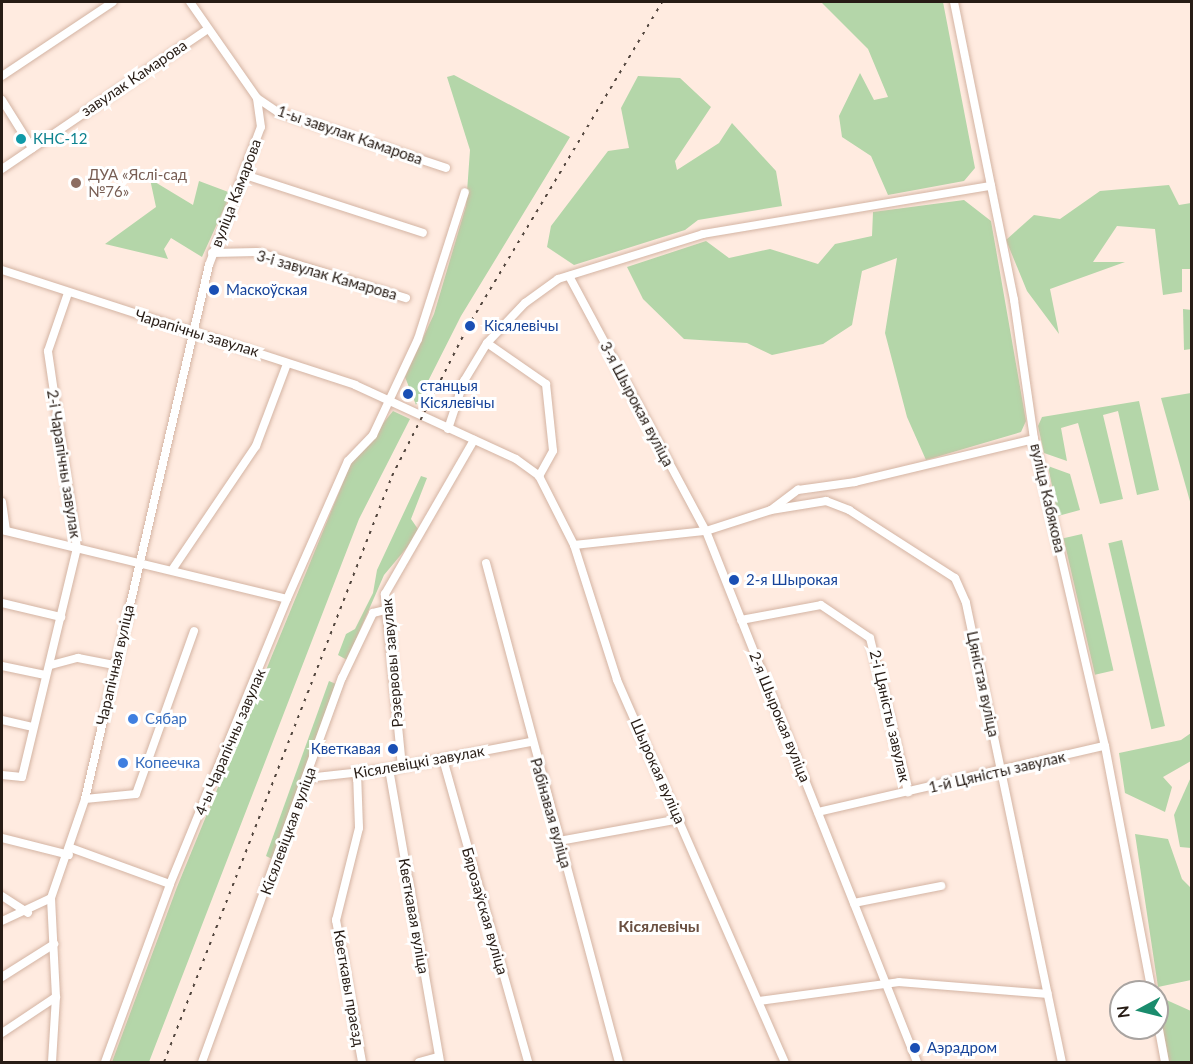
<!DOCTYPE html>
<html>
<head>
<meta charset="utf-8">
<style>
  body { margin:0 }
  #map { position:relative; width:1193px; height:1064px; overflow:hidden; background:#ffebe0; font-family:Lato,sans-serif }
  div>[style] { position:absolute }
  [style*='--x'] { left:calc(var(--x)*1px); top:calc(var(--y)*1px); width:calc(var(--w)*1px); rotate:calc(var(--a)*1deg) }
  .green>* { inset:0; background:#b4d6a9; transform-origin:0 0 }
  .roads { filter:drop-shadow(0 0 2px #d4b4a3) drop-shadow(0 0 2px #d4b4a3) }
  .minor>* { height:8px; margin:-4px; padding:0 4px; transform-origin:4px; border-radius:4px; background:#fff }
  .rail>* { height:2px; margin-top:-1px; transform-origin:0; background:repeating-linear-gradient(90deg,#53463e 0 3px,transparent 0 9px) }
  .dots>* { width:16px; height:16px; translate:-50% -50%; box-sizing:border-box; border:3px solid #fff; border-radius:50% }
  span { translate:-50% -50%; white-space:nowrap; text-align:center; line-height:1.15; -webkit-text-stroke:6px #fff; paint-order:stroke }
  .street-label { font-size:15px; color:#271c15 }
  .culture-label { font-size:15px; color:#0d838f }
  .left { translate:0 -50%; text-align:left }
  .education-label { font-size:15px; color:#785e54 }
  .transit-label { font-size:15px; color:#164399 }
  .right { translate:-100% -50%; text-align:right }
  .shop-label { font-size:15px; color:#366cbe }
  .neighbourhood-label { font-size:16px; color:#6a4f40; font-weight:700 }
  .frame { position:absolute; inset:0; border:3px solid #271c15; pointer-events:none }
  .north { position:absolute; left:1109px; top:980px; width:60px; height:60px; box-sizing:border-box; background:#fff; border:2px solid #a9a4a1; border-radius:50%; rotate:263deg; font-size:16px; font-weight:700; line-height:24px; text-align:center; color:#271c15 }
  .north::after { content:''; display:block; margin:auto; width:21px; height:27px; background:#1a8c6d; clip-path:polygon(50% 0,100% 100%,50% 72%,0 100%) }
</style>
</head>
<body>
<div id="map">
  <div class="green">
    <div style="clip-path:polygon(821px 2px,943px 2px,975px 168px,964px 181px,888px 195px,871px 156px,842px 137px,839px 116px,860px 73px,874px 100px,888px 97px,868px 49px)"></div>
    <div style="clip-path:polygon(454px 75px,570px 137px,461px 316px,416px 405px,405px 377px,434px 314px,466px 206px,470px 150px,447px 77px)"></div>
    <div style="clip-path:polygon(638px 76px,680px 78px,711px 107px,675px 161px,677px 170px,719px 143px,732px 123px,776px 171px,782px 206px,698px 220px,685px 230px,574px 265px,547px 247px,551px 226px,608px 151px,629px 148px,621px 108px)"></div>
    <div style="clip-path:polygon(150px 179px,193px 205px,199px 181px,231px 193px,202px 257px,171px 238px,164px 249px,168px 259px,105px 244px,156px 207px)"></div>
    <div style="clip-path:polygon(1169px 185px,1179px 205px,1191px 203px,1191px 269px,1182px 269px,1182px 292px,1163px 295px,1155px 229px,1117px 226px,1093px 262px,1125px 262px,1050px 289px,1059px 334px,1027px 291px,1006px 240px,1034px 215px,1060px 219px,1100px 191px)"></div>
    <div style="clip-path:polygon(964px 200px,991px 221px,1026px 421px,1021px 432px,926px 460px,907px 417px,885px 333px,897px 258px,862px 271px,852px 325px,823px 344px,772px 355px,747px 343px,684px 339px,643px 299px,627px 267px,706px 241px,729px 258px,770px 249px,818px 264px,835px 244px,872px 236px,873px 212px)"></div>
    <div style="clip-path:polygon(1183px 309px,1192px 310px,1191px 349px,1184px 350px)"></div>
    <div style="clip-path:polygon(1191px 393px,1192px 393px,1191px 505px,1161px 398px)"></div>
    <div style="clip-path:polygon(1139px 401px,1159px 490px,1137px 495px,1118px 411px,1103px 415px,1123px 499px,1100px 504px,1078px 423px,1061px 428px,1067px 461px,1044px 453px,1038px 426px,1042px 417px)"></div>
    <div style="clip-path:polygon(393px 411px,410px 419px,359px 519px,149px 1062px,112px 1062px,177px 887px,351px 463px)"></div>
    <div style="clip-path:polygon(1048px 466px,1070px 474px,1080px 510px,1058px 516px)"></div>
    <div style="clip-path:polygon(421px 476px,427px 478px,411px 519px,420px 532px,384px 575px,347px 660px,338px 655px,346px 634px,355px 629px,373px 593px,377px 570px)"></div>
    <div style="left:1082px;top:534px;width:140px;height:19px;rotate:77deg"></div>
    <div style="left:1122px;top:540px;width:191px;height:14px;rotate:77deg"></div>
    <div style="clip-path:polygon(329px 681px,336px 684px,274px 860px,266px 856px)"></div>
    <div style="clip-path:polygon(1191px 733px,1191px 761px,1163px 777px,1172px 787px,1165px 812px,1125px 793px,1119px 753px,1181px 740px)"></div>
    <div style="clip-path:polygon(1191px 777px,1191px 848px,1180px 847px,1174px 815px)"></div>
    <div style="clip-path:polygon(1135px 834px,1168px 839px,1182px 879px,1191px 888px,1191px 980px,1158px 987px)"></div>
    <div style="clip-path:polygon(1162px 998px,1191px 1011px,1191px 1062px,1169px 1062px,1158px 1003px)"></div>
  </div>
  <div class="roads">
    <div class="minor">
      <div style="--x:954;--y:2;--w:304;--a:78.6"></div>
      <div style="--x:1014;--y:300;--w:140;--a:81.8"></div>
      <div style="--x:1034;--y:439;--w:315;--a:77"></div>
      <div style="--x:1105;--y:746;--w:250;--a:79.2"></div>
      <div style="--x:2;--y:76;--w:133;--a:-33.7"></div>
      <div style="--x:257;--y:98;--w:25;--a:34"></div>
      <div style="--x:278;--y:112;--w:177;--a:18.4"></div>
      <div style="--x:2;--y:100;--w:57;--a:58"></div>
      <div style="--x:2;--y:169;--w:249;--a:-34.2"></div>
      <div style="--x:245;--y:175;--w:187;--a:18"></div>
      <div style="--x:212;--y:253;--w:45;--a:-1.3"></div>
      <div style="--x:257;--y:252;--w:156;--a:17.2"></div>
      <div style="--x:2;--y:270;--w:371;--a:18"></div>
      <div style="--x:355;--y:385;--w:177;--a:24.7"></div>
      <div style="--x:516;--y:459;--w:29;--a:36"></div>
      <div style="--x:539;--y:476;--w:77;--a:63.1"></div>
      <div style="--x:574;--y:545;--w:142;--a:72.3"></div>
      <div style="--x:617;--y:680;--w:417;--a:66.3"></div>
      <div style="--x:569;--y:276;--w:289;--a:61.8"></div>
      <div style="--x:706;--y:531;--w:571;--a:68.33"></div>
      <div style="--x:487;--y:343;--w:72;--a:34.8"></div>
      <div style="--x:546;--y:384;--w:67;--a:84"></div>
      <div style="--x:553;--y:451;--w:29;--a:119"></div>
      <div style="--x:448;--y:429;--w:51;--a:-71.6"></div>
      <div style="--x:464;--y:381;--w:44;--a:-58.8"></div>
      <div style="--x:487;--y:343;--w:55;--a:-46.5"></div>
      <div style="--x:525;--y:303;--w:41;--a:-36"></div>
      <div style="--x:558;--y:279;--w:152;--a:-17.2"></div>
      <div style="--x:703;--y:234;--w:292;--a:-9.5"></div>
      <div style="--x:2;--y:502;--w:29;--a:82"></div>
      <div style="--x:771;--y:510;--w:34;--a:-37"></div>
      <div style="--x:798;--y:490;--w:58;--a:-8"></div>
      <div style="--x:855;--y:482;--w:184;--a:-13.5"></div>
      <div style="--x:2;--y:530;--w:293;--a:13.6"></div>
      <div style="--x:574;--y:545;--w:133;--a:-6.1"></div>
      <div style="--x:706;--y:531;--w:68;--a:-17.9"></div>
      <div style="--x:771;--y:510;--w:56;--a:-9.3"></div>
      <div style="--x:826;--y:501;--w:25;--a:21"></div>
      <div style="--x:849;--y:510;--w:126;--a:32.7"></div>
      <div style="--x:955;--y:578;--w:27;--a:66"></div>
      <div style="--x:966;--y:603;--w:469;--a:78.2"></div>
      <div style="--x:486;--y:563;--w:516;--a:75.08"></div>
      <div style="--x:172;--y:570;--w:150;--a:-55.9"></div>
      <div style="--x:256;--y:446;--w:88;--a:-69.3"></div>
      <div style="--x:2;--y:603;--w:61;--a:13.3"></div>
      <div style="--x:741;--y:620;--w:81;--a:-10.6"></div>
      <div style="--x:821;--y:605;--w:59;--a:34"></div>
      <div style="--x:870;--y:638;--w:159;--a:76.1"></div>
      <div style="--x:51;--y:665;--w:28;--a:-15"></div>
      <div style="--x:78;--y:658;--w:38;--a:11"></div>
      <div style="--x:2;--y:666;--w:44;--a:11.8"></div>
      <div style="--x:2;--y:720;--w:32;--a:13"></div>
      <div style="--x:443;--y:759;--w:315;--a:74.3"></div>
      <div style="--x:402;--y:767;--w:174;--a:-95.6"></div>
      <div style="--x:385;--y:594;--w:178;--a:-60"></div>
      <div style="--x:389;--y:769;--w:297;--a:80.1"></div>
      <div style="--x:357;--y:773;--w:55;--a:87.9"></div>
      <div style="--x:359;--y:828;--w:95;--a:104"></div>
      <div style="--x:336;--y:920;--w:144;--a:79.6"></div>
      <div style="--x:2;--y:775;--w:20;--a:6"></div>
      <div style="--x:22;--y:777;--w:236;--a:-76.5"></div>
      <div style="--x:77;--y:548;--w:199;--a:-98.4"></div>
      <div style="--x:48;--y:351;--w:61;--a:-71"></div>
      <div style="--x:307;--y:778;--w:82;--a:-6.3"></div>
      <div style="--x:389;--y:769;--w:144;--a:-10.8"></div>
      <div style="--x:85;--y:799;--w:51;--a:-5.6"></div>
      <div style="--x:136;--y:794;--w:173;--a:-70.4"></div>
      <div style="--x:818;--y:812;--w:294;--a:-13"></div>
      <div style="--x:2;--y:838;--w:69;--a:14.2"></div>
      <div style="--x:559;--y:841;--w:123;--a:-10.3"></div>
      <div style="--x:71;--y:848;--w:105;--a:20"></div>
      <div style="--x:2;--y:896;--w:31;--a:33"></div>
      <div style="--x:854;--y:903;--w:89;--a:-11.1"></div>
      <div style="--x:2;--y:921;--w:54;--a:-25.1"></div>
      <div style="--x:2;--y:977;--w:62;--a:-32.4"></div>
      <div style="--x:759;--y:1001;--w:141;--a:-7.7"></div>
      <div style="--x:899;--y:982;--w:149;--a:4.6"></div>
      <div style="--x:1157;--y:1019;--w:44;--a:79.5"></div>
      <div style="--x:2;--y:1033;--w:65;--a:-33.7"></div>
      <div style="--x:52;--y:1062;--w:65;--a:-86.5"></div>
      <div style="--x:56;--y:997;--w:99;--a:-92.9"></div>
      <div style="--x:51;--y:898;--w:105;--a:-71"></div>
      <div style="--x:85;--y:799;--w:548;--a:-76.93"></div>
      <div style="--x:209;--y:265;--w:147;--a:-69.4"></div>
      <div style="--x:261;--y:127;--w:29;--a:-98"></div>
      <div style="--x:257;--y:98;--w:117;--a:-124.9"></div>
      <div style="--x:105;--y:1062;--w:189;--a:-69.9"></div>
      <div style="--x:170;--y:884;--w:308;--a:-67.7"></div>
      <div style="--x:287;--y:599;--w:151;--a:-66.2"></div>
      <div style="--x:348;--y:461;--w:36;--a:-46"></div>
      <div style="--x:373;--y:435;--w:106;--a:-64.9"></div>
      <div style="--x:418;--y:339;--w:154;--a:-72.3"></div>
      <div style="--x:202;--y:1062;--w:409;--a:-70"></div>
      <div style="--x:342;--y:678;--w:72;--a:-64.5"></div>
      <div style="--x:373;--y:613;--w:12;--a:-14"></div>
      <div style="--x:419;--y:1062;--w:20;--a:-15"></div>
    </div>
  </div>
  <div class="rail">
    <div style="--x:164;--y:1062;--w:629;--a:-68.74"></div>
    <div style="--x:392;--y:476;--w:166;--a:-63.1"></div>
    <div style="--x:467;--y:328;--w:380;--a:-59.1"></div>
  </div>
  <div class="dots">
    <div style="left:21px;top:139px;background:#0f9aa8"></div>
    <div style="left:76px;top:183px;background:#8d6e63"></div>
    <div style="left:214px;top:290px;background:#1a4fb4"></div>
    <div style="left:470px;top:326px;background:#1a4fb4"></div>
    <div style="left:408px;top:394px;background:#1a4fb4"></div>
    <div style="left:734px;top:580px;background:#1a4fb4"></div>
    <div style="left:133px;top:719px;background:#3f7fe0"></div>
    <div style="left:393px;top:749px;background:#1a4fb4"></div>
    <div style="left:123px;top:763px;background:#3f7fe0"></div>
    <div style="left:915px;top:1048px;background:#1a4fb4"></div>
  </div>
  <div class="street-label">
    <span style="left:134px;top:78px;rotate:-34deg">завулак Камарова</span>
    <span style="left:350px;top:135px;rotate:19deg">1-ы завулак Камарова</span>
    <span style="left:236px;top:193px;rotate:-69deg">вуліца Камарова</span>
    <span style="left:327px;top:275px;rotate:16deg">3-і завулак Камарова</span>
    <span style="left:197px;top:333px;rotate:17deg">Чарапічны завулак</span>
    <span style="left:637px;top:404px;rotate:62deg">3-я Шырокая вуліца</span>
    <span style="left:64px;top:464px;rotate:81deg">2-і Чарапічны завулак</span>
    <span style="left:1048px;top:498px;rotate:77deg">вуліца Кабякова</span>
    <span style="left:392px;top:663px;rotate:-95deg">Рэзервовы завулак</span>
    <span style="left:115px;top:665px;rotate:-77deg">Чарапічная вуліца</span>
    <span style="left:983px;top:684px;rotate:78deg">Цяністая вуліца</span>
    <span style="left:890px;top:716px;rotate:77deg">2-і Цяністы завулак</span>
    <span style="left:780px;top:717px;rotate:68deg">2-я Шырокая вуліца</span>
    <span style="left:230px;top:742px;rotate:-67deg">4-ы Чарапічны завулак</span>
    <span style="left:419px;top:762px;rotate:-10deg">Кісялевіцкі завулак</span>
    <span style="left:658px;top:771px;rotate:66deg">Шырокая вуліца</span>
    <span style="left:997px;top:772px;rotate:-13deg">1-й Цяністы завулак</span>
    <span style="left:551px;top:813px;rotate:74deg">Рабінавая вуліца</span>
    <span style="left:288px;top:831px;rotate:-70deg">Кісялевіцкая вуліца</span>
    <span style="left:485px;top:911px;rotate:74deg">Бярозаўская вуліца</span>
    <span style="left:414px;top:916px;rotate:80deg">Кветкавая вуліца</span>
    <span style="left:349px;top:988px;rotate:80deg">Кветкавы праезд</span>
  </div>
  <div class="culture-label">
    <span class="left" style="left:33px;top:139px">КНС-12</span>
  </div>
  <div class="education-label">
    <span class="left" style="left:88px;top:183px">ДУА «Яслі-сад<br>№76»</span>
  </div>
  <div class="transit-label">
    <span class="left" style="left:226px;top:290px">Маскоўская</span>
    <span class="left" style="left:484px;top:326px">Кісялевічы</span>
    <span class="left" style="left:420px;top:394px">станцыя<br>Кісялевічы</span>
    <span class="left" style="left:746px;top:580px">2-я Шырокая</span>
    <span class="right" style="left:381px;top:749px">Кветкавая</span>
    <span class="left" style="left:927px;top:1048px">Аэрадром</span>
  </div>
  <div class="shop-label">
    <span class="left" style="left:145px;top:719px">Сябар</span>
    <span class="left" style="left:135px;top:763px">Копеечка</span>
  </div>
  <div class="neighbourhood-label">
    <span style="left:659px;top:926px">Кісялевічы</span>
  </div>
  <div class="frame"></div>
  <div class="north">N</div>
</div>
</body>
</html>
